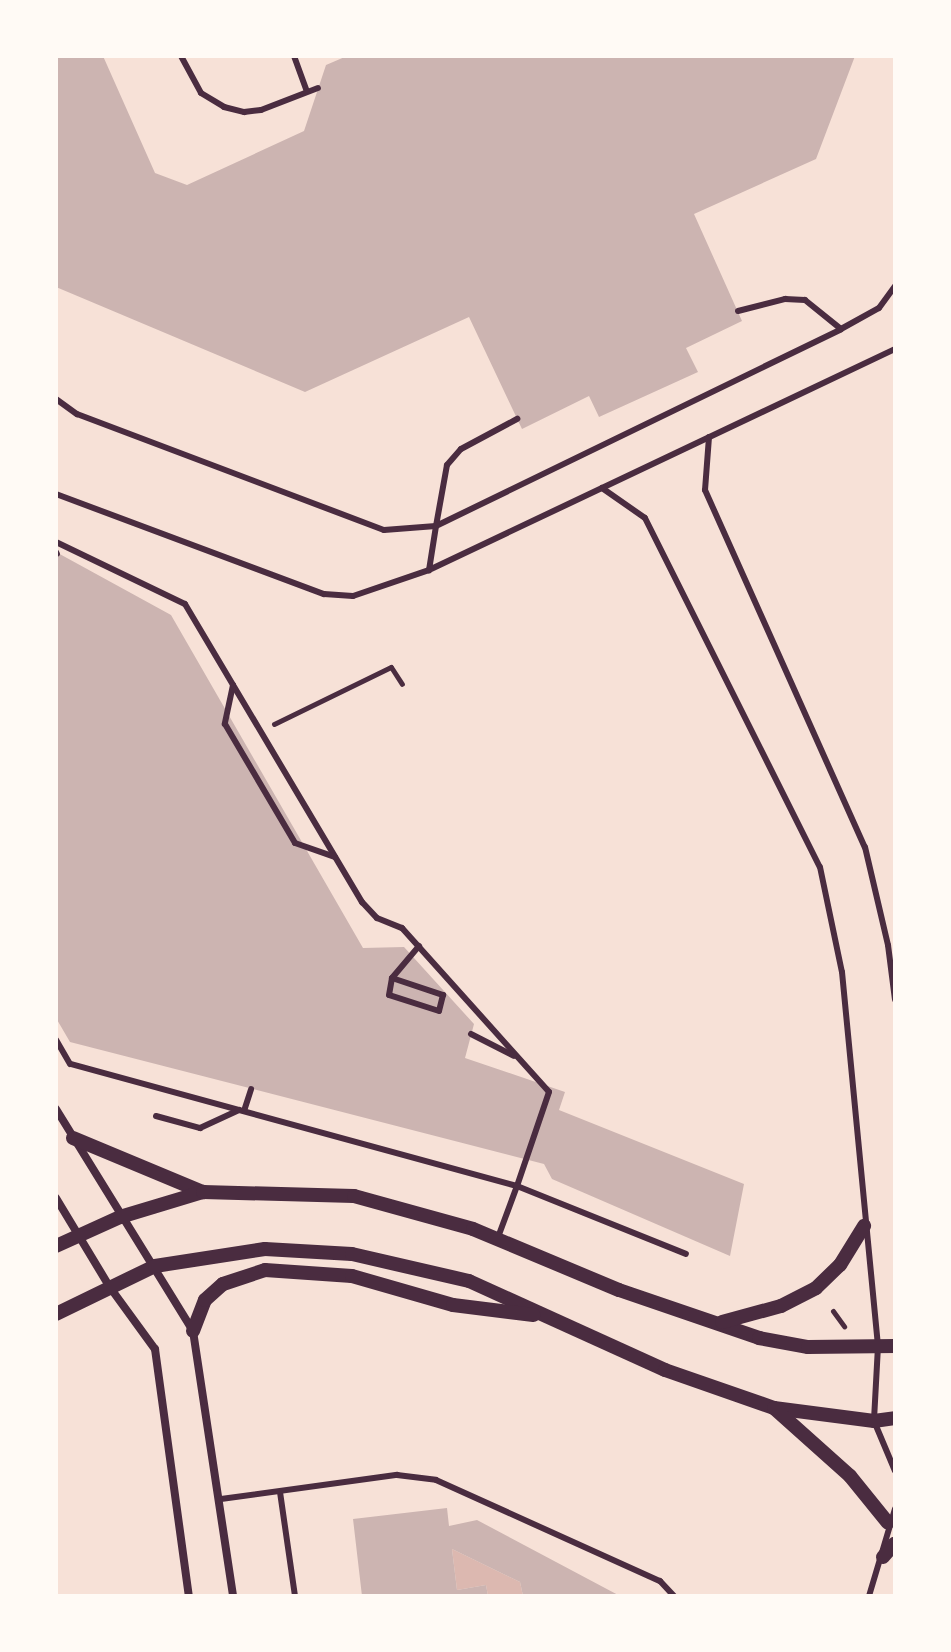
<!DOCTYPE html>
<html>
<head>
<meta charset="utf-8">
<style>
  body { margin:0 }
  #map { position:relative; width:951px; height:1652px; overflow:hidden; background:#f7e1d7; font-family:Lora,serif }
  div>[style] { position:absolute }
  [style*='--x'] { left:calc(var(--x)*1px); top:calc(var(--y)*1px); width:calc(var(--w)*1px); rotate:calc(var(--a)*1deg) }
  .water>* { inset:0; background:#dcb8b0 }
  .building>* { inset:0; background:#ccb4b1 }
  .path>* { height:5px; margin:-2.5px; padding:0 2.5px; transform-origin:2.5px; border-radius:2.5px; background:#4a2c40 }
  .service>* { height:6px; margin:-3px; padding:0 3px; transform-origin:3px; border-radius:3px; background:#4a2c40 }
  .minor>* { height:8px; margin:-4px; padding:0 4px; transform-origin:4px; border-radius:4px; background:#4a2c40 }
  .tertiary>* { height:14px; margin:-7px; padding:0 7px; transform-origin:7px; border-radius:7px; background:#4a2c40 }
  span { translate:-50% -50%; white-space:nowrap; text-align:center; line-height:1.15; -webkit-text-stroke:6px #fffaf5; paint-order:stroke }
  .frame { position:absolute; inset:0; border:58px solid #fffaf5; pointer-events:none }
</style>
</head>
<body>
<div id="map">
  <div class="water">
    <div style="clip-path:polygon(452px 1549px,520px 1582px,523px 1596px,488px 1596px,486px 1585px,457px 1590px)"></div>
  </div>
  <div class="building">
    <div style="clip-path:polygon(56px 56px,103px 56px,155px 173px,187px 185px,304px 131px,326px 65px,347px 56px,855px 56px,816px 159px,694px 214px,742px 321px,686px 348px,698px 372px,599px 417px,589px 396px,522px 429px,469px 317px,305px 392px,56px 287px)"></div>
    <div style="clip-path:polygon(56px 552px,171px 615px,363px 948px,404px 947px,474px 1024px,465px 1058px,565px 1092px,559px 1110px,744px 1184px,730px 1256px,552px 1179px,544px 1164px,70px 1042px,56px 1018px)"></div>
    <div style="clip-path:polygon(447px 1508px,449px 1526px,477px 1520px,620px 1596px,523px 1596px,520px 1582px,452px 1549px,457px 1590px,486px 1585px,488px 1596px,362px 1596px,353px 1519px)"></div>
  </div>
  <div class="path">
    <div style="--x:274;--y:724;--w:130;--a:-26"></div>
    <div style="--x:391;--y:667;--w:20;--a:57"></div>
    <div style="--x:833;--y:1311;--w:19;--a:54"></div>
  </div>
  <div class="service">
    <div style="--x:181;--y:56;--w:42;--a:61.6"></div>
    <div style="--x:201;--y:93;--w:27;--a:31"></div>
    <div style="--x:224;--y:107;--w:21;--a:14"></div>
    <div style="--x:244;--y:112;--w:17;--a:-7"></div>
    <div style="--x:261;--y:110;--w:61;--a:-21.1"></div>
    <div style="--x:294;--y:56;--w:37;--a:70"></div>
    <div style="--x:738;--y:311;--w:49;--a:-14.3"></div>
    <div style="--x:785;--y:299;--w:20;--a:3"></div>
    <div style="--x:805;--y:300;--w:46;--a:38.9"></div>
    <div style="--x:56;--y:399;--w:26;--a:36"></div>
    <div style="--x:77;--y:414;--w:328;--a:20.7"></div>
    <div style="--x:384;--y:530;--w:52;--a:-4.4"></div>
    <div style="--x:436;--y:526;--w:45;--a:99"></div>
    <div style="--x:709;--y:437;--w:53;--a:94.3"></div>
    <div style="--x:705;--y:490;--w:391;--a:65.9"></div>
    <div style="--x:865;--y:847;--w:101;--a:76.8"></div>
    <div style="--x:888;--y:945;--w:55;--a:82.7"></div>
    <div style="--x:602;--y:488;--w:52;--a:34.9"></div>
    <div style="--x:645;--y:518;--w:390;--a:63.4"></div>
    <div style="--x:820;--y:867;--w:107;--a:78.2"></div>
    <div style="--x:842;--y:972;--w:376;--a:84.5"></div>
    <div style="--x:878;--y:1346;--w:75;--a:93.1"></div>
    <div style="--x:874;--y:1421;--w:54;--a:67.2"></div>
    <div style="--x:56;--y:494;--w:286;--a:20.5"></div>
    <div style="--x:324;--y:594;--w:29;--a:4"></div>
    <div style="--x:353;--y:596;--w:80;--a:-18.9"></div>
    <div style="--x:429;--y:570;--w:516;--a:-25.37"></div>
    <div style="--x:436;--y:526;--w:450;--a:-25.9"></div>
    <div style="--x:841;--y:329;--w:43;--a:-28.9"></div>
    <div style="--x:879;--y:308;--w:27;--a:-54"></div>
    <div style="--x:436;--y:526;--w:62;--a:-79.8"></div>
    <div style="--x:447;--y:465;--w:21;--a:-49"></div>
    <div style="--x:461;--y:449;--w:64;--a:-28.2"></div>
    <div style="--x:56;--y:542;--w:143;--a:25.7"></div>
    <div style="--x:185;--y:604;--w:347;--a:59.3"></div>
    <div style="--x:362;--y:902;--w:22;--a:47"></div>
    <div style="--x:377;--y:918;--w:27;--a:22"></div>
    <div style="--x:402;--y:928;--w:220;--a:48.1"></div>
    <div style="--x:549;--y:1092;--w:99;--a:108.8"></div>
    <div style="--x:517;--y:1186;--w:463;--a:-164.7"></div>
    <div style="--x:70;--y:1064;--w:28;--a:-120"></div>
    <div style="--x:56;--y:552;--w:2;--a:63"></div>
    <div style="--x:233;--y:685;--w:40;--a:102"></div>
    <div style="--x:225;--y:724;--w:138;--a:59.5"></div>
    <div style="--x:295;--y:843;--w:42;--a:19.3"></div>
    <div style="--x:392;--y:978;--w:54;--a:18.4"></div>
    <div style="--x:443;--y:995;--w:16;--a:104"></div>
    <div style="--x:439;--y:1011;--w:52;--a:-162.3"></div>
    <div style="--x:389;--y:995;--w:17;--a:-80"></div>
    <div style="--x:392;--y:978;--w:42;--a:-49.8"></div>
    <div style="--x:471;--y:1034;--w:48;--a:27.1"></div>
    <div style="--x:244;--y:1111;--w:23;--a:-72"></div>
    <div style="--x:156;--y:1116;--w:46;--a:15.3"></div>
    <div style="--x:200;--y:1128;--w:43;--a:-24.8"></div>
    <div style="--x:497;--y:1240;--w:58;--a:-69.7"></div>
    <div style="--x:517;--y:1186;--w:182;--a:21.9"></div>
    <div style="--x:280;--y:1492;--w:105;--a:81.8"></div>
    <div style="--x:221;--y:1499;--w:178;--a:-7.8"></div>
    <div style="--x:397;--y:1475;--w:39;--a:7"></div>
    <div style="--x:436;--y:1480;--w:246;--a:24.3"></div>
    <div style="--x:660;--y:1581;--w:21;--a:47"></div>
    <div style="--x:869;--y:1596;--w:91;--a:-73.4"></div>
  </div>
  <div class="minor">
    <div style="--x:56;--y:1109;--w:261;--a:58.3"></div>
    <div style="--x:193;--y:1331;--w:268;--a:81.4"></div>
    <div style="--x:56;--y:1198;--w:103;--a:58.9"></div>
    <div style="--x:109;--y:1286;--w:78;--a:53.9"></div>
    <div style="--x:155;--y:1349;--w:249;--a:82.2"></div>
  </div>
  <div class="tertiary">
    <div style="--x:73;--y:1138;--w:141;--a:22.6"></div>
    <div style="--x:56;--y:1246;--w:70;--a:-24.4"></div>
    <div style="--x:120;--y:1217;--w:87;--a:-16.8"></div>
    <div style="--x:203;--y:1192;--w:151;--a:1.5"></div>
    <div style="--x:354;--y:1196;--w:123;--a:15.5"></div>
    <div style="--x:473;--y:1229;--w:158;--a:22.7"></div>
    <div style="--x:619;--y:1290;--w:148;--a:18.9"></div>
    <div style="--x:759;--y:1338;--w:50;--a:10.4"></div>
    <div style="--x:808;--y:1347;--w:87;--a:-0.7"></div>
    <div style="--x:56;--y:1314;--w:110;--a:-25.9"></div>
    <div style="--x:155;--y:1266;--w:111;--a:-8.8"></div>
    <div style="--x:265;--y:1249;--w:87;--a:3.3"></div>
    <div style="--x:352;--y:1254;--w:120;--a:13"></div>
    <div style="--x:469;--y:1281;--w:215;--a:24.4"></div>
    <div style="--x:665;--y:1370;--w:115;--a:19.2"></div>
    <div style="--x:774;--y:1408;--w:101;--a:7.4"></div>
    <div style="--x:874;--y:1421;--w:21;--a:-8"></div>
    <div style="--x:722;--y:1322;--w:61;--a:-15.2"></div>
    <div style="--x:781;--y:1306;--w:39;--a:-27"></div>
    <div style="--x:816;--y:1288;--w:33;--a:-44"></div>
    <div style="--x:840;--y:1265;--w:46;--a:-58.4"></div>
    <div style="--x:193;--y:1331;--w:33;--a:-69"></div>
    <div style="--x:205;--y:1300;--w:24;--a:-42"></div>
    <div style="--x:223;--y:1284;--w:44;--a:-18.4"></div>
    <div style="--x:265;--y:1270;--w:87;--a:3.9"></div>
    <div style="--x:352;--y:1276;--w:105;--a:16"></div>
    <div style="--x:453;--y:1305;--w:81;--a:7.1"></div>
    <div style="--x:774;--y:1408;--w:102;--a:41.8"></div>
    <div style="--x:850;--y:1476;--w:60;--a:51"></div>
    <div style="--x:883;--y:1557;--w:18;--a:-49"></div>
  </div>
  <div class="frame"></div>
</div>
</body>
</html>
